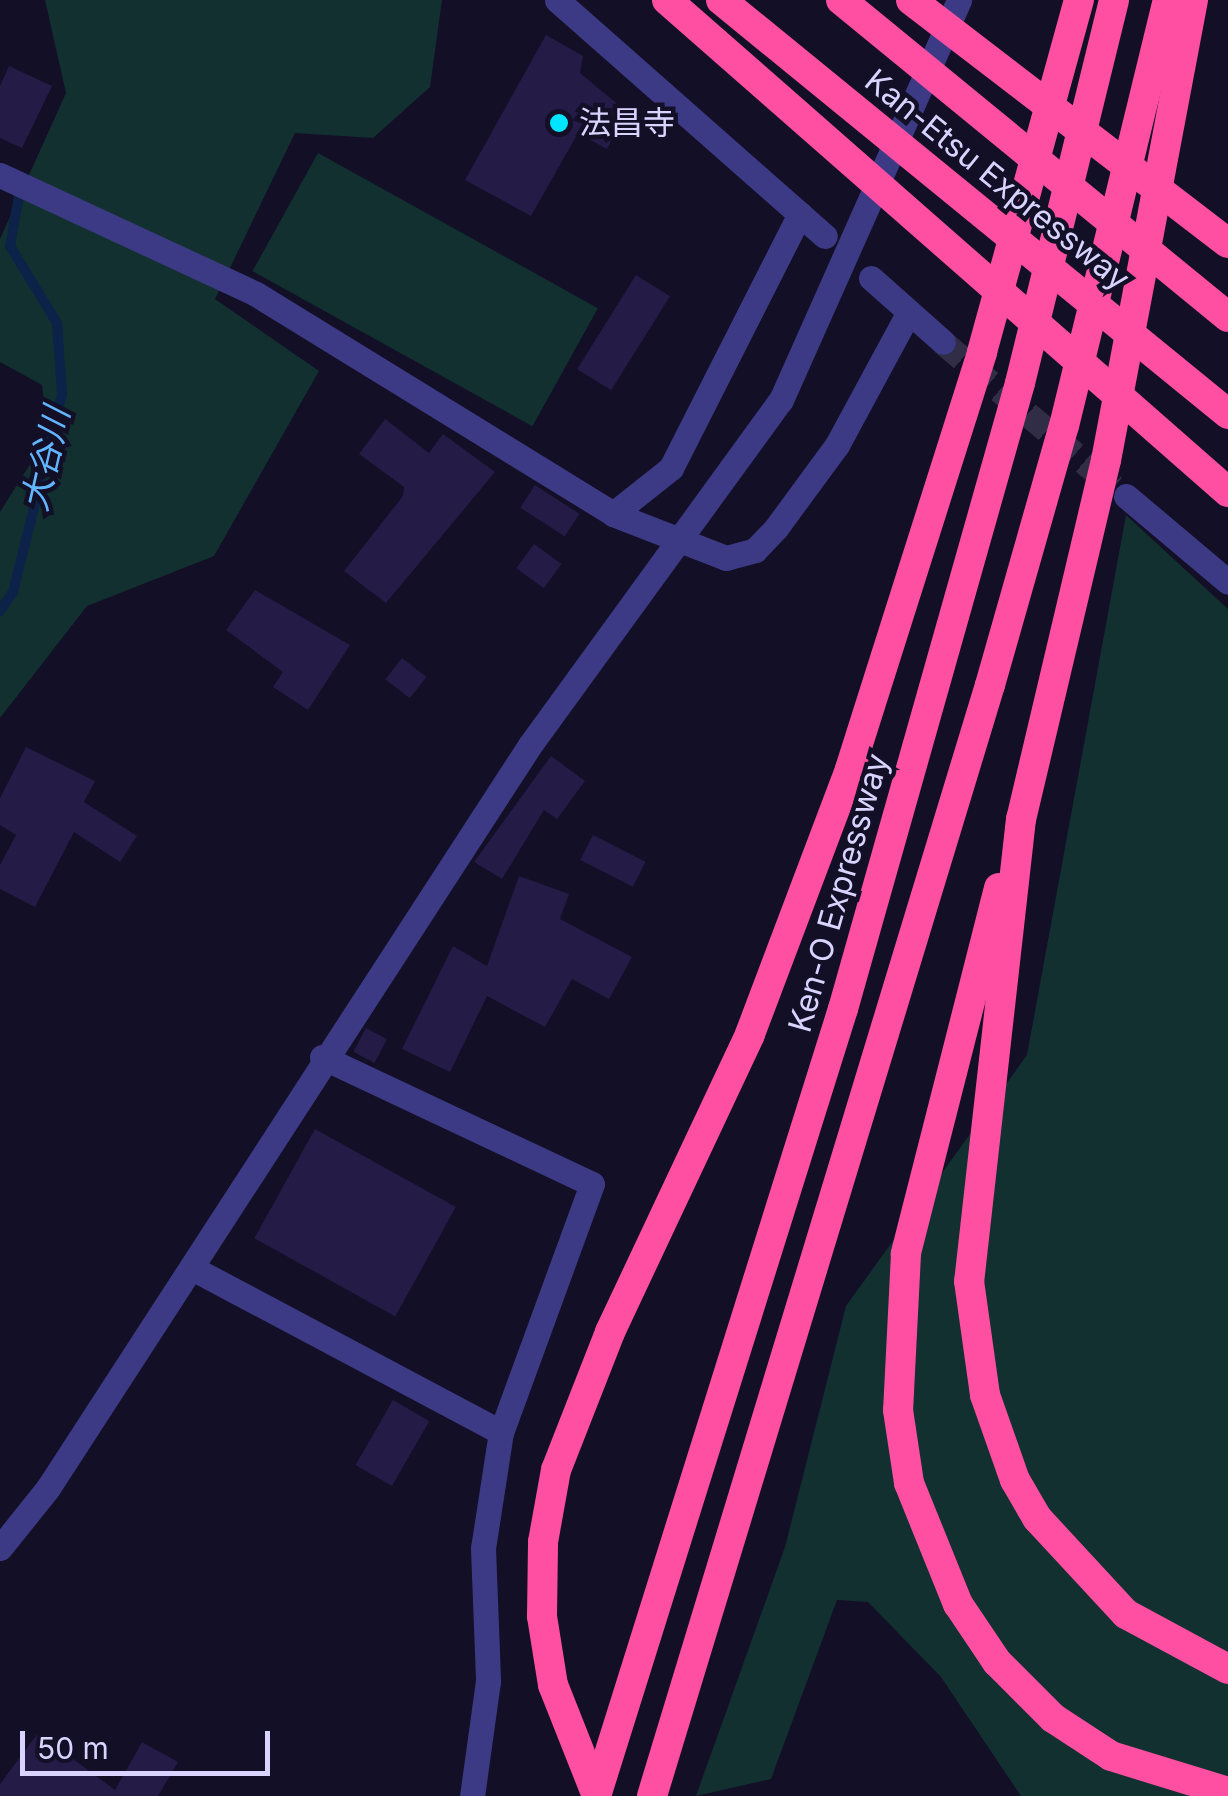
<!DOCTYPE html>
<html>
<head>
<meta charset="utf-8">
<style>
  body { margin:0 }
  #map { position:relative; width:1228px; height:1796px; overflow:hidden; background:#130f26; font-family:Inter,"Noto Sans JP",sans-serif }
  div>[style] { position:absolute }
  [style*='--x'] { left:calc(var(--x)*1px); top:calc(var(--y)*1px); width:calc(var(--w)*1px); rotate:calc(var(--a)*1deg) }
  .green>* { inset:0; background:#12302f; transform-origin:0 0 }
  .stream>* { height:10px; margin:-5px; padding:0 5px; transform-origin:5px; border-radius:5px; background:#0c2248 }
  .building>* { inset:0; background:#241b47; transform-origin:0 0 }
  .minor-tunnel>* { height:25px; margin-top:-12.5px; transform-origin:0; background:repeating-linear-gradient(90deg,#312d47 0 25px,transparent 0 37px) }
  .minor>* { height:25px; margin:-12.5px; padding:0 12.5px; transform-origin:12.5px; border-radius:12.5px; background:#3d3a85 }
  .tertiary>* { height:25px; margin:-12.5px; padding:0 12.5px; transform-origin:12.5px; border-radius:12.5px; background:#3d3a85 }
  .motorway>* { height:30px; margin:-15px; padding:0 15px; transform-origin:15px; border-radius:15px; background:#ff4fa3 }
  .dots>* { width:28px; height:28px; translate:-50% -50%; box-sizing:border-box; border:5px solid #130f26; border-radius:50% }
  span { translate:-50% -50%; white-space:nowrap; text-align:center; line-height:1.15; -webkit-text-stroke:9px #130f26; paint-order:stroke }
  .poi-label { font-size:32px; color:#d9d4ff }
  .left { translate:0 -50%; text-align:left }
  .street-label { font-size:32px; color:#d9d4ff }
  .water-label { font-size:35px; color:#62b6ff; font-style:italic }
  .scale { position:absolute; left:20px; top:1731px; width:250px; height:45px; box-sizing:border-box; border:5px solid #d9d4ff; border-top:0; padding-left:12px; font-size:30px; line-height:35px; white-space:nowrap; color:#d9d4ff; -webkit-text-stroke:8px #130f26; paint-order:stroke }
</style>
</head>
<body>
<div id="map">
  <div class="green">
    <div style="clip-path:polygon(45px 0,442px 0,430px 87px,373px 138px,295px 133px,215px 299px,319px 371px,214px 556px,87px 606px,0 718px,0 512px,47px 437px,42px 385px,0 362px,0 239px,66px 93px)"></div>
    <div style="left:318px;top:153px;width:320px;height:135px;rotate:29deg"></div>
    <div style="clip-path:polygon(1126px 515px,1228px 609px,1228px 1796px,1021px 1796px,941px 1677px,868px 1602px,837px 1600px,771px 1779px,696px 1796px,785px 1547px,846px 1306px,1027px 1055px)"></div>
  </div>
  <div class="stream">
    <div style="--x:0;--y:611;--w:23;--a:-56"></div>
    <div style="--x:13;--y:592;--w:204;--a:-76.1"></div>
    <div style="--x:62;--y:394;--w:71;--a:-94"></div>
    <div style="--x:57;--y:323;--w:90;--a:-121.4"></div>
    <div style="--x:10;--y:246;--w:52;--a:-80"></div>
  </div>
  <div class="building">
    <div style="clip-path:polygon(546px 35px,583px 56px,580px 73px,627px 112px,607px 149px,578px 133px,531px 216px,465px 180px)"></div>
    <div style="clip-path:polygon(9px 66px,52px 86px,22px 148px,0 138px,0 86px)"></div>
    <div style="left:636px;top:275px;width:40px;height:111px;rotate:32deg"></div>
    <div style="clip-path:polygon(385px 419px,429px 453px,443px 434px,495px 472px,386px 603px,344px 571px,403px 496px,404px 487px,359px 454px)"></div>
    <div style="left:535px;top:485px;width:53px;height:27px;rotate:33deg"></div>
    <div style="left:534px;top:544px;width:34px;height:30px;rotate:36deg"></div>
    <div style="clip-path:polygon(255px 590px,350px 645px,308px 710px,273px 687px,283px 672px,226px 630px)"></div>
    <div style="left:402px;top:658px;width:31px;height:27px;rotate:38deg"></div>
    <div style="clip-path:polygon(26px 747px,95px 781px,84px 802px,137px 836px,120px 862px,74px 832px,35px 907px,0 889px,0 865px,16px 835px,0 825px,0 798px)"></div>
    <div style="clip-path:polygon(551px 756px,585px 781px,557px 819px,544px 810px,502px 879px,474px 862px)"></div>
    <div style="left:593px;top:835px;width:59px;height:28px;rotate:27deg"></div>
    <div style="clip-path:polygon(519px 876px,569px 894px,560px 919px,632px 957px,609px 999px,572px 979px,545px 1027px,487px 996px,450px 1072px,402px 1049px,453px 946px,487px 966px)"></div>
    <div style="left:366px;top:1028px;width:24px;height:27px;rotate:28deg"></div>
    <div style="left:315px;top:1129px;width:161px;height:125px;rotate:29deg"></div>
    <div style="left:393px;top:1400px;width:42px;height:75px;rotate:30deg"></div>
    <div style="clip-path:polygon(38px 1733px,115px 1790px,142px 1742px,178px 1762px,158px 1796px,0 1796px,0 1784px)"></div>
  </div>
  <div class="minor-tunnel">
    <div style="--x:943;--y:342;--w:224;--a:40.3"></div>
  </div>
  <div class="minor">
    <div style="--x:557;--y:0;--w:357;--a:41.4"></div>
    <div style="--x:0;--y:175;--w:282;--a:24.9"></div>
    <div style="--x:256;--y:294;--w:419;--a:31.6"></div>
    <div style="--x:613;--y:514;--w:121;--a:21.3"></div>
    <div style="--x:726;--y:558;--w:30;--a:-15"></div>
    <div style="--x:755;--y:550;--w:30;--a:-46"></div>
    <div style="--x:776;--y:528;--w:103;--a:-53.7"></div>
    <div style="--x:837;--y:445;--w:151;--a:-61.6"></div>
    <div style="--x:871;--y:278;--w:96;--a:41.6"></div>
    <div style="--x:1126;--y:496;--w:133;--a:40.1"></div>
    <div style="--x:613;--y:514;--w:74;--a:-38.4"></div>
    <div style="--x:671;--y:468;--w:285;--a:-63.1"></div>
    <div style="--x:322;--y:1057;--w:298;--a:25.2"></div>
    <div style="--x:592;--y:1184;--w:264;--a:110.1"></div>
    <div style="--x:192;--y:1268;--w:350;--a:28"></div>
    <div style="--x:501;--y:1432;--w:117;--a:98.8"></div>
    <div style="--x:483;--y:1548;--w:133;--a:87.8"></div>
    <div style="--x:488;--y:1681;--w:116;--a:97.9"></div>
  </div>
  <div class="tertiary">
    <div style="--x:0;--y:1548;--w:77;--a:-51.3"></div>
    <div style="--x:48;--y:1488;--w:886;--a:-57.03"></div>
    <div style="--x:530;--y:745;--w:427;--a:-54"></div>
    <div style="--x:781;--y:400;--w:438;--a:-66"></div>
  </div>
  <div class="motorway">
    <div style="--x:667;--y:0;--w:746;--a:41.25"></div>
    <div style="--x:721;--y:0;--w:655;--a:39.23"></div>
    <div style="--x:841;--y:0;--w:500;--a:39.32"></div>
    <div style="--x:911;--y:0;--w:399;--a:37.5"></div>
    <div style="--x:1193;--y:0;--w:468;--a:100.7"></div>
    <div style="--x:1106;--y:460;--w:369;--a:103.3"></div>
    <div style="--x:1021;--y:819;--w:465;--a:96.4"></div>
    <div style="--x:969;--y:1281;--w:115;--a:82"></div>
    <div style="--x:985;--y:1395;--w:90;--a:70.6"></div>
    <div style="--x:1015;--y:1480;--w:44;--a:59.9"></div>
    <div style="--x:1037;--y:1518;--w:131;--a:47.2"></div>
    <div style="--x:1126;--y:1614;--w:116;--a:28.3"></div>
    <div style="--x:999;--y:888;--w:378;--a:104.3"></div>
    <div style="--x:906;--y:1254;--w:156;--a:92.9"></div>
    <div style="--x:898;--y:1410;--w:74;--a:81.4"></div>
    <div style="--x:909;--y:1483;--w:131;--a:68"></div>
    <div style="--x:958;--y:1604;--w:70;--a:56.1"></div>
    <div style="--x:997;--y:1662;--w:79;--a:45"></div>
    <div style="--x:1053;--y:1718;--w:69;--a:33.2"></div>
    <div style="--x:1111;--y:1756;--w:122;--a:17.1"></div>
    <div style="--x:596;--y:1796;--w:825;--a:-72.58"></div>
    <div style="--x:843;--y:1009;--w:651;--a:-74.21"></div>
    <div style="--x:1020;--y:383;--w:394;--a:-76.2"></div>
    <div style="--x:597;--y:1796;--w:119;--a:-111.6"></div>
    <div style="--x:553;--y:1685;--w:70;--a:-99.1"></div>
    <div style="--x:542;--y:1616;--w:74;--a:-89.2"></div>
    <div style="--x:543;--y:1542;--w:73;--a:-79.8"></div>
    <div style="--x:556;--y:1470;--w:148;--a:-68.6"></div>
    <div style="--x:610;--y:1332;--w:329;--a:-64.8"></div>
    <div style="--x:750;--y:1034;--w:283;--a:-69.3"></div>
    <div style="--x:850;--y:769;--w:437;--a:-72.4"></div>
    <div style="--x:982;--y:352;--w:365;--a:-74.6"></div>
    <div style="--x:652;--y:1796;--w:1161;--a:-73.08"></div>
    <div style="--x:990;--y:685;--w:269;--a:-74.1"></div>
    <div style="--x:1064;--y:426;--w:439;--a:-76.3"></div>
  </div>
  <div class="dots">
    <div style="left:559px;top:123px;background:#00e5ff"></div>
  </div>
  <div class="poi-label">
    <span class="left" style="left:579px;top:123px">法昌寺</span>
  </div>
  <div class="street-label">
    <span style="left:997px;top:180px;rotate:39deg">Kan-Etsu Expressway</span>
    <span style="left:839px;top:893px;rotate:-74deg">Ken-O Expressway</span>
  </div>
  <div class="water-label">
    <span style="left:45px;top:459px;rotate:-77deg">大谷川</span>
  </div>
  <div class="scale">50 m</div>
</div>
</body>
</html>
